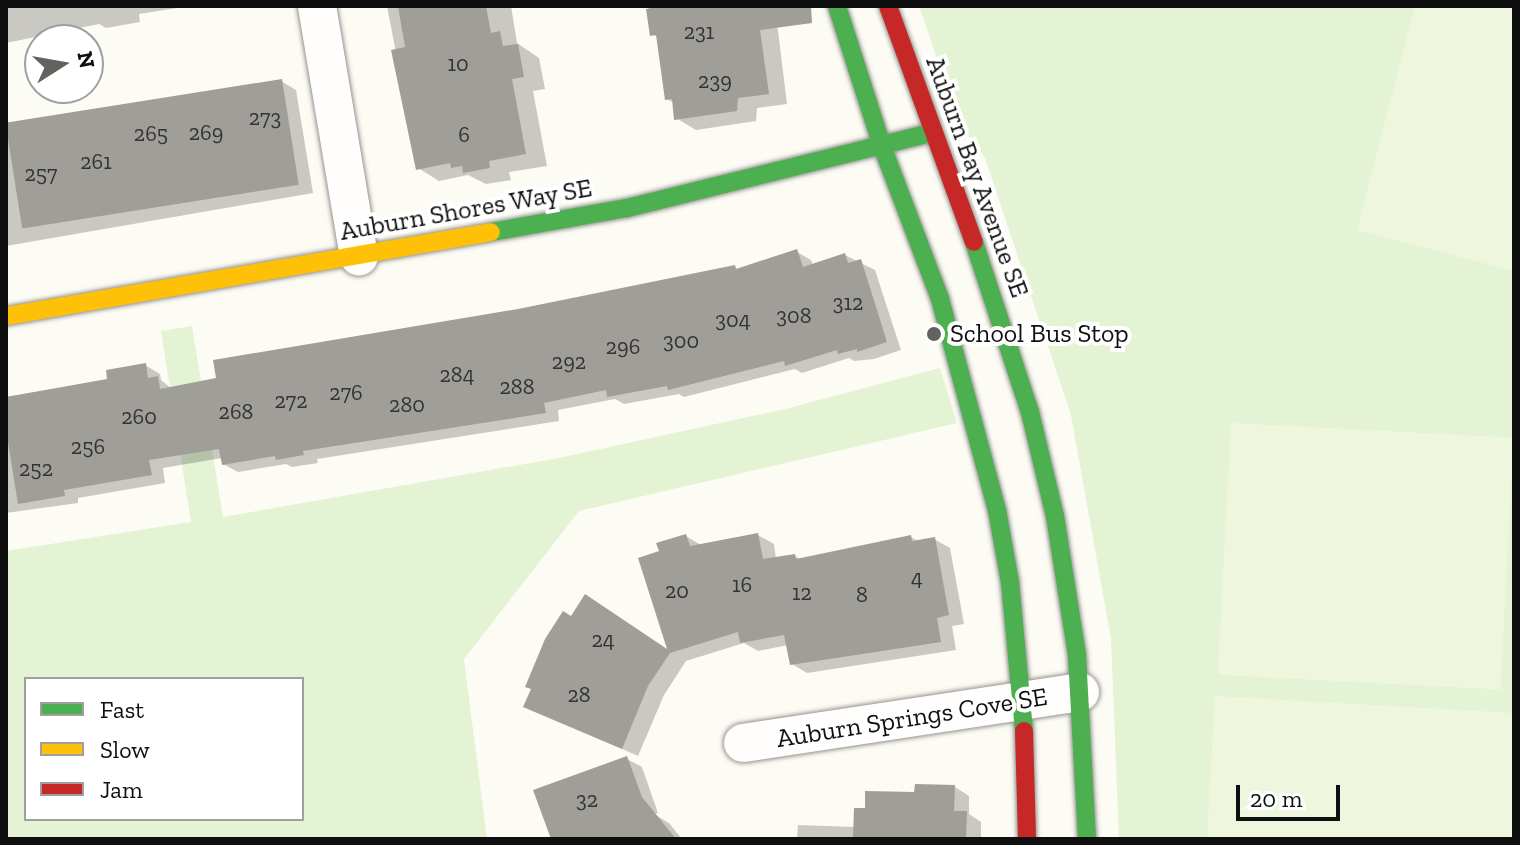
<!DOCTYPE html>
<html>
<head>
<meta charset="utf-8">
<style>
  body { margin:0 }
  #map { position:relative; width:1520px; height:845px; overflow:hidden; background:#fcfbf4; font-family:"Zilla Slab",serif }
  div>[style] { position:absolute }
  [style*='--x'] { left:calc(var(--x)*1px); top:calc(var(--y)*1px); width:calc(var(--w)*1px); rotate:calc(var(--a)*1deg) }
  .green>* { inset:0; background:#e4f3d3 }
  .pitch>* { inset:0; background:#eef7dd; transform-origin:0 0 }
  .shadow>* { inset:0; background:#0003 }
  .building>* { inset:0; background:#a09e99; transform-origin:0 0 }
  .roads { filter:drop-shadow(0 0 2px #969592) drop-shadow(0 0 2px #969592) }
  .street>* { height:38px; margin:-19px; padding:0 19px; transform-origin:19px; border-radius:19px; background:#fffefd }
  .fast>* { height:18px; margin:-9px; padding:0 9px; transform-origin:9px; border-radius:9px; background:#4caf50 }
  .slow>* { height:18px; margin:-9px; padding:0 9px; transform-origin:9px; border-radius:9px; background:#ffc107 }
  .jam>* { height:18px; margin:-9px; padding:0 9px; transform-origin:9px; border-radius:9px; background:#c62828 }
  .dots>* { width:22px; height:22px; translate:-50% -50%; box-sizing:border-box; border:4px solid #fff; border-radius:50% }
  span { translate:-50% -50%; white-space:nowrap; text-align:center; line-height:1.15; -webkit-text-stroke:8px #fff; paint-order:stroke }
  .number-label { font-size:22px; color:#333332 }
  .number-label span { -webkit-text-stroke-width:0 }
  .street-label { font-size:26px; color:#0f0f0f }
  .poi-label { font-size:26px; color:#0f0f0f }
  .left { translate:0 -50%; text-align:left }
  .frame { position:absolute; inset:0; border:8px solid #0f0f0f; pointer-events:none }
  .legend { position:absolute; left:24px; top:677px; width:280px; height:144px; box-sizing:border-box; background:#fff; border:2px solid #9f9f9f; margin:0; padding:10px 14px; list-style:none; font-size:24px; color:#0f0f0f }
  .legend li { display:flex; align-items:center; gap:16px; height:40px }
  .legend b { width:40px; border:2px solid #9f9f9f }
  .north { position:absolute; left:24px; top:24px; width:80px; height:80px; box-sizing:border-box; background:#fff; border:2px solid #9f9f9f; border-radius:50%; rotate:79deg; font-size:22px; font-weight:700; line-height:32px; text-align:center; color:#0f0f0f }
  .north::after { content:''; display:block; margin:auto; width:28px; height:36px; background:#62625f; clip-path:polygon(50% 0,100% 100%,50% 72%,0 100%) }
  .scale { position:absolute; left:1236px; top:785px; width:104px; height:36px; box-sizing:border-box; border:4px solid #0f0f0f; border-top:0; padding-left:10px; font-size:24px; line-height:28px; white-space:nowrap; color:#0f0f0f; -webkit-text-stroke:6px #fff; paint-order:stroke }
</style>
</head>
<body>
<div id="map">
  <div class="green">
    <div style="clip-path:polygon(919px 6px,1514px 6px,1514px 839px,1119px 839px,1111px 639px,1071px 415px,985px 158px,959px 123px)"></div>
    <div style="clip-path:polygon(evenodd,192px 326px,223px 517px,559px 458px,785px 409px,940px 368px,957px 423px,579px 511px,464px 659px,487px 839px,6px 839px,6px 551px,191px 522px,161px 331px,192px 326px,26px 679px,302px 679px,302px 819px,26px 819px,26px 679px)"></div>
  </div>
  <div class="pitch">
    <div style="clip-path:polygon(1415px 6px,1514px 6px,1514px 271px,1357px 230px)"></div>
    <div style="left:1231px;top:423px;width:283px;height:252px;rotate:3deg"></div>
    <div style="clip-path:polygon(1215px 696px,1514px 713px,1514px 839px,1207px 839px)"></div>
  </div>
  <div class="shadow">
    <div style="clip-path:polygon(6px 6px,190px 6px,139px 14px,140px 22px,106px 28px,99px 24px,6px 43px)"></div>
    <div style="clip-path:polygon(387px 6px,511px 6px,517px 43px,539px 58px,545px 89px,533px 91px,547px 166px,509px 172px,511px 180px,486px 184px,468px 175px,439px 181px,418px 168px)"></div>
    <div style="clip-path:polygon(648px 6px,775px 6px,787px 104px,757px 108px,756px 121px,696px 130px,676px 118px,674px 103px,667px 99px,659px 38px,652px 34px)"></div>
    <div style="clip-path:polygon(281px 81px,296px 90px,313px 193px,6px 246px,6px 131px)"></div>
    <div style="clip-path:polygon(797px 252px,811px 260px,813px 265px,845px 255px,875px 270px,901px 350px,874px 359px,854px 361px,849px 358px,802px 373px,795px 369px,684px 397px,679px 394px,624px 404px,615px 399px,558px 410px,559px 421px,317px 459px,318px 463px,292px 467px,286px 464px,238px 472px,223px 464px,222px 458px,163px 468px,165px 483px,78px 498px,78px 503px,6px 513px,6px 397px,109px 380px,145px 365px,160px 374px,161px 380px,172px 389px,518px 311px,734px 267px,739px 270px)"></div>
    <div style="clip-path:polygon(758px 535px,774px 544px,776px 559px,795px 556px,802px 560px,911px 537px,919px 542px,934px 539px,950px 548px,964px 624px,952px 626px,956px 650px,807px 673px,792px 664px,788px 645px,758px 651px,744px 643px,686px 661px,664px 695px,638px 756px,526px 706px,533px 689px,670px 652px,661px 553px,686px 536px,701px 545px)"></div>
    <div style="clip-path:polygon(627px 759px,642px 767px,658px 813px,654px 814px,669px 823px,682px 839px,556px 839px)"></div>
    <div style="clip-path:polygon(955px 787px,969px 796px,969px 814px,981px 822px,981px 839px,797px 839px,798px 825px,856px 827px,867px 810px)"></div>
  </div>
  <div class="building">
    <div style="clip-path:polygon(398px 6px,486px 6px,491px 33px,500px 31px,503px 46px,518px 44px,524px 77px,512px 79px,526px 154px,489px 161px,490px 168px,463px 173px,462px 166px,451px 168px,450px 163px,416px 170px,391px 50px,405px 47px)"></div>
    <div style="clip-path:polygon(664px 6px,811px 6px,812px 23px,760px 30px,769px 94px,738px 98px,737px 111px,674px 120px,672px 99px,665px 100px,656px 35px,650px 36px,646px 9px)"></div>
    <div style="left:282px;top:79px;width:107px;height:280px;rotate:81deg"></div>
    <div style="clip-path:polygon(797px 249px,803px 267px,845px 253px,848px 263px,861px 259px,887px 342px,857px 352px,857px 349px,838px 354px,837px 350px,785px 366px,784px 361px,668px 390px,667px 386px,607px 397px,606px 390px,544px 403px,546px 413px,303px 451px,304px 455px,276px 460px,275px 456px,222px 465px,219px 449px,149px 460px,152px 475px,64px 490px,65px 496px,18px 504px,6px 430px,6px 397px,107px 379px,106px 370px,146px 363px,148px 378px,158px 376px,160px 389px,216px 378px,213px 360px,518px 309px,735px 265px,736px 269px)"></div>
    <div style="clip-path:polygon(758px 533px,763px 559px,795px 554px,796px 559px,911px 535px,912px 541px,935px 537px,949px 615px,937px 618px,941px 642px,790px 665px,784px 635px,740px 643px,738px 632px,670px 653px,648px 686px,622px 749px,523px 707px,531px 689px,525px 687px,545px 639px,563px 611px,571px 616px,585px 594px,667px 649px,638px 558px,659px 551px,656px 543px,686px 534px,690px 546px)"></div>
    <div style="clip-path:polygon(627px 756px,642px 797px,676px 839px,551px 839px,533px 790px)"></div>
    <div style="clip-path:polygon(915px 784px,955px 785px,954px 811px,967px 811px,966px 839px,853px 839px,854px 808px,865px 808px,865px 791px,914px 792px)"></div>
  </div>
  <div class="roads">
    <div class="street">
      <div style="--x:317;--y:6;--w:254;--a:80.5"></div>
      <div style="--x:743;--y:743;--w:341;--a:-8.6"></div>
    </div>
    <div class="fast">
      <div style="--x:837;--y:6;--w:147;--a:72.2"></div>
      <div style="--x:882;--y:146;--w:164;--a:69.2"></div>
      <div style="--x:940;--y:299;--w:219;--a:74.9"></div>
      <div style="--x:997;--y:510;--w:73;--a:79.8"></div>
      <div style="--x:1010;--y:582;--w:150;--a:84.6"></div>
      <div style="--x:491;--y:232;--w:138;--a:-10"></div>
      <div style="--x:627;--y:208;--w:313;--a:-13.9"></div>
      <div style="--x:974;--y:242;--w:179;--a:71.8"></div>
      <div style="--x:1030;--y:412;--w:107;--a:76.5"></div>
      <div style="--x:1055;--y:516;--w:141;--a:81"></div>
      <div style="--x:1077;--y:655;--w:184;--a:86.9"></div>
    </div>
    <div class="slow">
      <div style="--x:6;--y:316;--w:492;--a:-9.8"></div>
    </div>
    <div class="jam">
      <div style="--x:888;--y:6;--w:251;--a:70"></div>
      <div style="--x:1024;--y:731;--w:108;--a:88.4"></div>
    </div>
  </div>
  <div class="dots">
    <div style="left:934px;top:334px;background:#62625f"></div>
  </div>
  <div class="number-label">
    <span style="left:699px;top:32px">231</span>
    <span style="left:458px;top:64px">10</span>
    <span style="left:715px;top:81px">239</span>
    <span style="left:265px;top:118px">273</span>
    <span style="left:206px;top:133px">269</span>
    <span style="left:151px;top:134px">265</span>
    <span style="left:464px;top:135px">6</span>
    <span style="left:96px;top:162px">261</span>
    <span style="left:41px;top:174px">257</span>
    <span style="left:848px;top:303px">312</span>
    <span style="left:794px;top:316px">308</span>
    <span style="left:733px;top:320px">304</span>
    <span style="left:681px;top:341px">300</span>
    <span style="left:623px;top:347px">296</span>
    <span style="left:569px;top:362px">292</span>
    <span style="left:457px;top:375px">284</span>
    <span style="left:517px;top:387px">288</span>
    <span style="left:346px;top:393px">276</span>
    <span style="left:291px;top:401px">272</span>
    <span style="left:407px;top:405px">280</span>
    <span style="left:236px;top:412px">268</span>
    <span style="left:139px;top:417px">260</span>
    <span style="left:88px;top:447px">256</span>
    <span style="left:36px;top:469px">252</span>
    <span style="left:917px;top:578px">4</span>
    <span style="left:742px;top:585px">16</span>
    <span style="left:677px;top:591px">20</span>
    <span style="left:802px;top:593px">12</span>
    <span style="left:862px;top:595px">8</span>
    <span style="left:603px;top:640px">24</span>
    <span style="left:579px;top:695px">28</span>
    <span style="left:587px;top:800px">32</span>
  </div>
  <div class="street-label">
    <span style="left:977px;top:177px;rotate:70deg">Auburn Bay Avenue SE</span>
    <span style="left:466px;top:210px;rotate:-10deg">Auburn Shores Way SE</span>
    <span style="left:912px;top:718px;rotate:-9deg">Auburn Springs Cove SE</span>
  </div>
  <div class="poi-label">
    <span class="left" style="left:950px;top:334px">School Bus Stop</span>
  </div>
  <div class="frame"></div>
  <ul class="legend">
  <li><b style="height:10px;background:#4caf50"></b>Fast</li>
  <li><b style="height:10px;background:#ffc107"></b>Slow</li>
  <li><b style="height:10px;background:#c62828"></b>Jam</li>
  </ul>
  <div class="north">N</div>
  <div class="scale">20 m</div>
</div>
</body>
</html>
